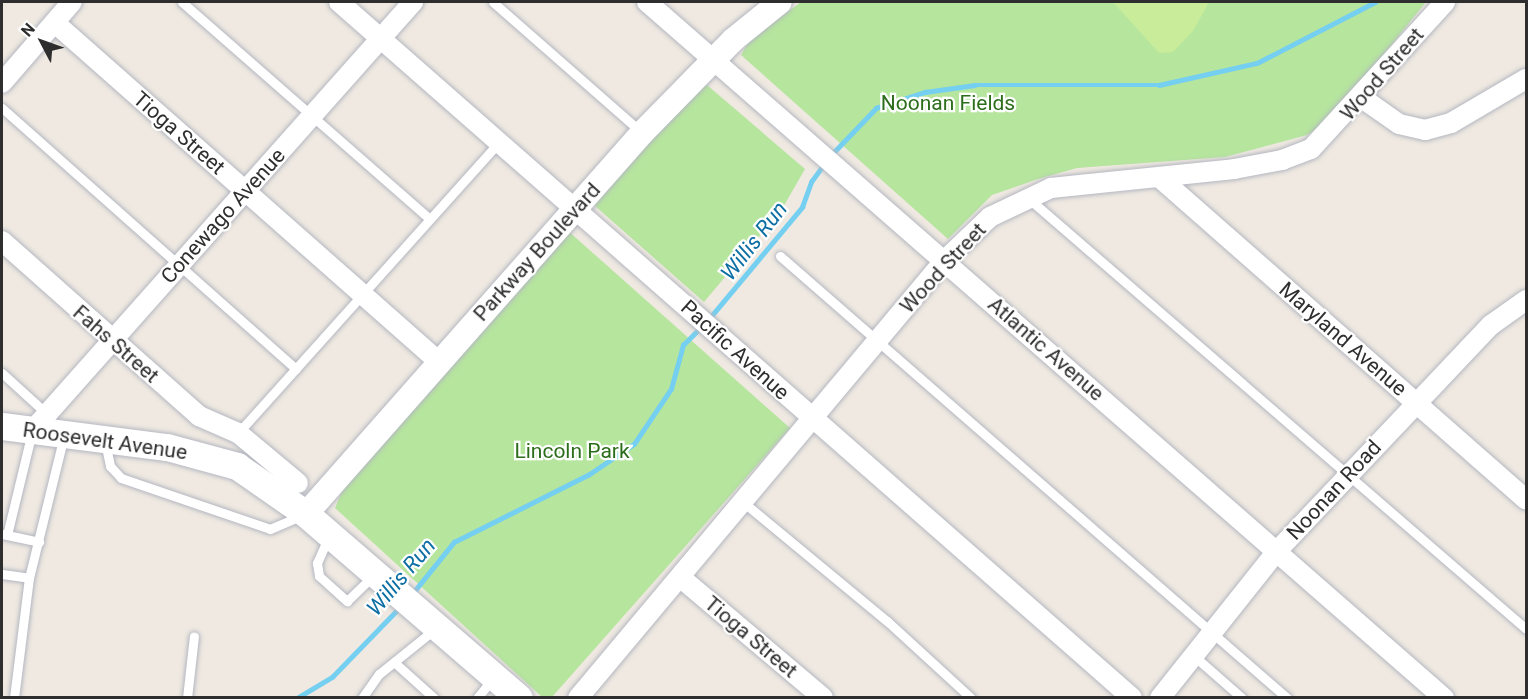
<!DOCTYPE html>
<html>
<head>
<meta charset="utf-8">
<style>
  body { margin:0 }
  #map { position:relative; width:1528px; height:699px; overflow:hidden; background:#efe9e1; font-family:Roboto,sans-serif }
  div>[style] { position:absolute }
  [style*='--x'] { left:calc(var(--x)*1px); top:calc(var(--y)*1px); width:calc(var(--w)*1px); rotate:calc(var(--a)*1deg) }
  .green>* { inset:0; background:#b6e59e }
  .pitch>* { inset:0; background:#c9ec9a }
  .stream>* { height:4.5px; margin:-2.25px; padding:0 2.25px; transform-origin:2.25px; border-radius:2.25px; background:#75cff0 }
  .roads { filter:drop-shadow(0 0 2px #b4b7c1) drop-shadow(0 0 2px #b4b7c1) }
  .service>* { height:9px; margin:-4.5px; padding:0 4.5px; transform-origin:4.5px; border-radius:4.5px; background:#fff }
  .minor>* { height:20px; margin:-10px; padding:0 10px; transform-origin:10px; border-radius:10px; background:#fff }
  .tertiary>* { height:24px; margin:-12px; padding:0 12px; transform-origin:12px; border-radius:12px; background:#fff }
  .secondary>* { height:27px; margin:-13.5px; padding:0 13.5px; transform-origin:13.5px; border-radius:13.5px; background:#fff }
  span { translate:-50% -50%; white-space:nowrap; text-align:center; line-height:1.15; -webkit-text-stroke:4.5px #fff; paint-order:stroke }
  .street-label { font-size:21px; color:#2e2e2e }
  .park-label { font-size:21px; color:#2c6e1b }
  .water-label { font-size:22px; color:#0d6fa3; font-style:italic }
  .frame { position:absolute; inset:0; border:3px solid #2e2e2e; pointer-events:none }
  .north { position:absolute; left:12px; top:12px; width:60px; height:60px; -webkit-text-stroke:4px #fff; paint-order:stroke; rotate:311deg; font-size:16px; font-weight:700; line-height:24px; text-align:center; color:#2e2e2e }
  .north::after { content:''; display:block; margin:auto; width:21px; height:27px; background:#2e2e2e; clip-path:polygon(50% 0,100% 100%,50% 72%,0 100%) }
</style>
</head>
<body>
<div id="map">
  <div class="green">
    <div style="clip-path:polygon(801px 2px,1426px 2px,1330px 121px,1307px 135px,1225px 157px,1077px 168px,1038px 179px,992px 195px,948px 239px,741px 55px,749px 41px)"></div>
    <div style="clip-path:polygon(707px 85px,805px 169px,782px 209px,704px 302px,594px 205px,693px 89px)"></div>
    <div style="clip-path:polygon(567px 230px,790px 428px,552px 697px,542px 697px,335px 508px,345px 484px)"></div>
  </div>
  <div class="pitch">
    <div style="clip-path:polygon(1113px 2px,1209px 2px,1193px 31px,1173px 52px,1159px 53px)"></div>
  </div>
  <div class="stream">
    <div style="--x:831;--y:155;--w:65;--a:-46.2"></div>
    <div style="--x:876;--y:108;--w:52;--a:-18.1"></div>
    <div style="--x:925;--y:92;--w:50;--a:-8"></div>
    <div style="--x:975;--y:85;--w:184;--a:0"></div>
    <div style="--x:1159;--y:85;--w:100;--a:-12.7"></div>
    <div style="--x:1257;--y:63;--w:133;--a:-27.3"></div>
    <div style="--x:708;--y:320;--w:147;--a:-50.2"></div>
    <div style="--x:802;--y:207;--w:27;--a:-70"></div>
    <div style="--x:811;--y:182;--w:22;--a:-54"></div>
    <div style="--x:412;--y:594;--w:67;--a:-51.1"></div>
    <div style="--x:454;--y:542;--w:150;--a:-26.6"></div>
    <div style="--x:588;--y:475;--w:55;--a:-34"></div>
    <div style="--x:634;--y:444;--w:66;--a:-56.1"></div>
    <div style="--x:671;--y:389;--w:46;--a:-74.7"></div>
    <div style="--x:683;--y:345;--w:27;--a:-45"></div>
    <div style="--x:297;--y:698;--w:41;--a:-31"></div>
    <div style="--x:332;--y:677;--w:98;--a:-45.8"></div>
  </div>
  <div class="roads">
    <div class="service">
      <div style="--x:182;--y:2;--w:328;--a:41.2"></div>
      <div style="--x:493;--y:2;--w:197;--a:41.3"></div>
      <div style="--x:2;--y:108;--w:393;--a:41.6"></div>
      <div style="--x:1028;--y:198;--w:659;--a:40.87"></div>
      <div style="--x:780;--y:256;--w:673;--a:41.08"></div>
      <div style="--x:2;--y:373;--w:61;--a:42.3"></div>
      <div style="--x:238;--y:433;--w:389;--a:-48.1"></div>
      <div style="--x:105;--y:442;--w:25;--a:78"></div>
      <div style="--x:110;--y:466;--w:16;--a:47"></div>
      <div style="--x:121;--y:478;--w:157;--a:18.9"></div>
      <div style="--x:270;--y:529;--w:34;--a:-23"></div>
      <div style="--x:743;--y:502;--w:187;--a:39.6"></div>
      <div style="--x:887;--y:621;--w:114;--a:42.5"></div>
      <div style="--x:2;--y:534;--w:5;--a:11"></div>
      <div style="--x:7;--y:535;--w:106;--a:-76.4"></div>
      <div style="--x:7;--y:535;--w:33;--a:12"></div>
      <div style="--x:329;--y:536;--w:30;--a:114"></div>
      <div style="--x:317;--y:563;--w:13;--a:81"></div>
      <div style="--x:319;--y:576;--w:38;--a:42"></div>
      <div style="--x:347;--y:601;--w:37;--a:-44"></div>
      <div style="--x:2;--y:574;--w:27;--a:8"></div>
      <div style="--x:29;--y:578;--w:146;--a:-76.2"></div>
      <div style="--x:1194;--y:656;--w:64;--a:41.2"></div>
      <div style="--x:394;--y:662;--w:54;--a:42"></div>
      <div style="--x:14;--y:698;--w:121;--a:-82.9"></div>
      <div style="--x:187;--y:698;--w:62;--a:-83.6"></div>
      <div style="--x:362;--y:698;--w:29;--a:-55"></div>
      <div style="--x:379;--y:674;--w:73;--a:-38.9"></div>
      <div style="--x:477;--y:698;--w:26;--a:-51"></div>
    </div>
    <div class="minor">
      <div style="--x:339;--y:2;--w:1055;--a:41.27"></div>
      <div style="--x:647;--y:2;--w:1058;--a:41.13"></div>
      <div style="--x:55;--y:23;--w:512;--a:41.44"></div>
      <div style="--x:2;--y:83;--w:107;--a:-49.2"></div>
      <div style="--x:1362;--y:98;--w:45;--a:35.1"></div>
      <div style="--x:1399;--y:124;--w:27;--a:13"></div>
      <div style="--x:1425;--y:130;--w:27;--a:-15"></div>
      <div style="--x:1451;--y:123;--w:87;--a:-30.4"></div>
      <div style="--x:1160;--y:178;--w:487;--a:41.3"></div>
      <div style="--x:2;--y:241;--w:264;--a:41.6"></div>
      <div style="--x:199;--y:416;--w:43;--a:23.6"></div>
      <div style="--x:238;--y:433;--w:78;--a:39.8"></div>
      <div style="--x:32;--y:431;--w:574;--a:-48.39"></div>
      <div style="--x:680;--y:577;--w:187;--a:40.2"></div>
      <div style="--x:578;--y:698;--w:570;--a:-50.05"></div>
      <div style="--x:944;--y:261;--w:64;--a:-43.7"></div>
      <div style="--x:990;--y:217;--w:68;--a:-25.4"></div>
      <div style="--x:1051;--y:188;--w:184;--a:-5.9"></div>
      <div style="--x:1234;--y:169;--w:49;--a:-10.6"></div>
      <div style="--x:1282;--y:160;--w:31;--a:-21"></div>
      <div style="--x:1311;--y:149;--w:199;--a:-47.6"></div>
      <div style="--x:1160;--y:698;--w:188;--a:-51.5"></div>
      <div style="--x:1277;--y:551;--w:311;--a:-46.6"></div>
      <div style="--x:1491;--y:325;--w:43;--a:-35.5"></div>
    </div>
    <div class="tertiary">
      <div style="--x:306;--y:514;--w:508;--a:-48.59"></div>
      <div style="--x:642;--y:133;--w:130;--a:-45.6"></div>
      <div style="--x:733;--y:40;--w:60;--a:-39"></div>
    </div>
    <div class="secondary">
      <div style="--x:2;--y:426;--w:166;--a:7.3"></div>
      <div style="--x:167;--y:447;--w:73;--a:15.2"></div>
      <div style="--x:237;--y:466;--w:84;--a:34.8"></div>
      <div style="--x:306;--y:514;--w:281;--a:40.8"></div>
    </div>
  </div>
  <div class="street-label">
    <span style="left:1382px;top:74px;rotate:-49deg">Wood Street</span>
    <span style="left:179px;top:133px;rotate:41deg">Tioga Street</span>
    <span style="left:223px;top:216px;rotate:-48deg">Conewago Avenue</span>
    <span style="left:537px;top:252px;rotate:-48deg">Parkway Boulevard</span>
    <span style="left:943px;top:268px;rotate:-47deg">Wood Street</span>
    <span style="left:1343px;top:339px;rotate:41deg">Maryland Avenue</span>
    <span style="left:116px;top:344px;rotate:41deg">Fahs Street</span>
    <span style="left:1046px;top:349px;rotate:41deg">Atlantic Avenue</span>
    <span style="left:735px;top:350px;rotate:42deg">Pacific Avenue</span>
    <span style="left:105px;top:441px;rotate:8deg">Roosevelt Avenue</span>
    <span style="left:1334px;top:490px;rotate:-47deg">Noonan Road</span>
    <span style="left:751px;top:637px;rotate:40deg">Tioga Street</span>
  </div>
  <div class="park-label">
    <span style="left:948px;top:103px">Noonan Fields</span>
    <span style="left:572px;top:451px">Lincoln Park</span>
  </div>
  <div class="water-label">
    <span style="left:754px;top:241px;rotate:-52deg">Willis Run</span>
    <span style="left:401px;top:577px;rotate:-50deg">Willis Run</span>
  </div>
  <div class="frame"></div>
  <div class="north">N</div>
</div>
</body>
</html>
